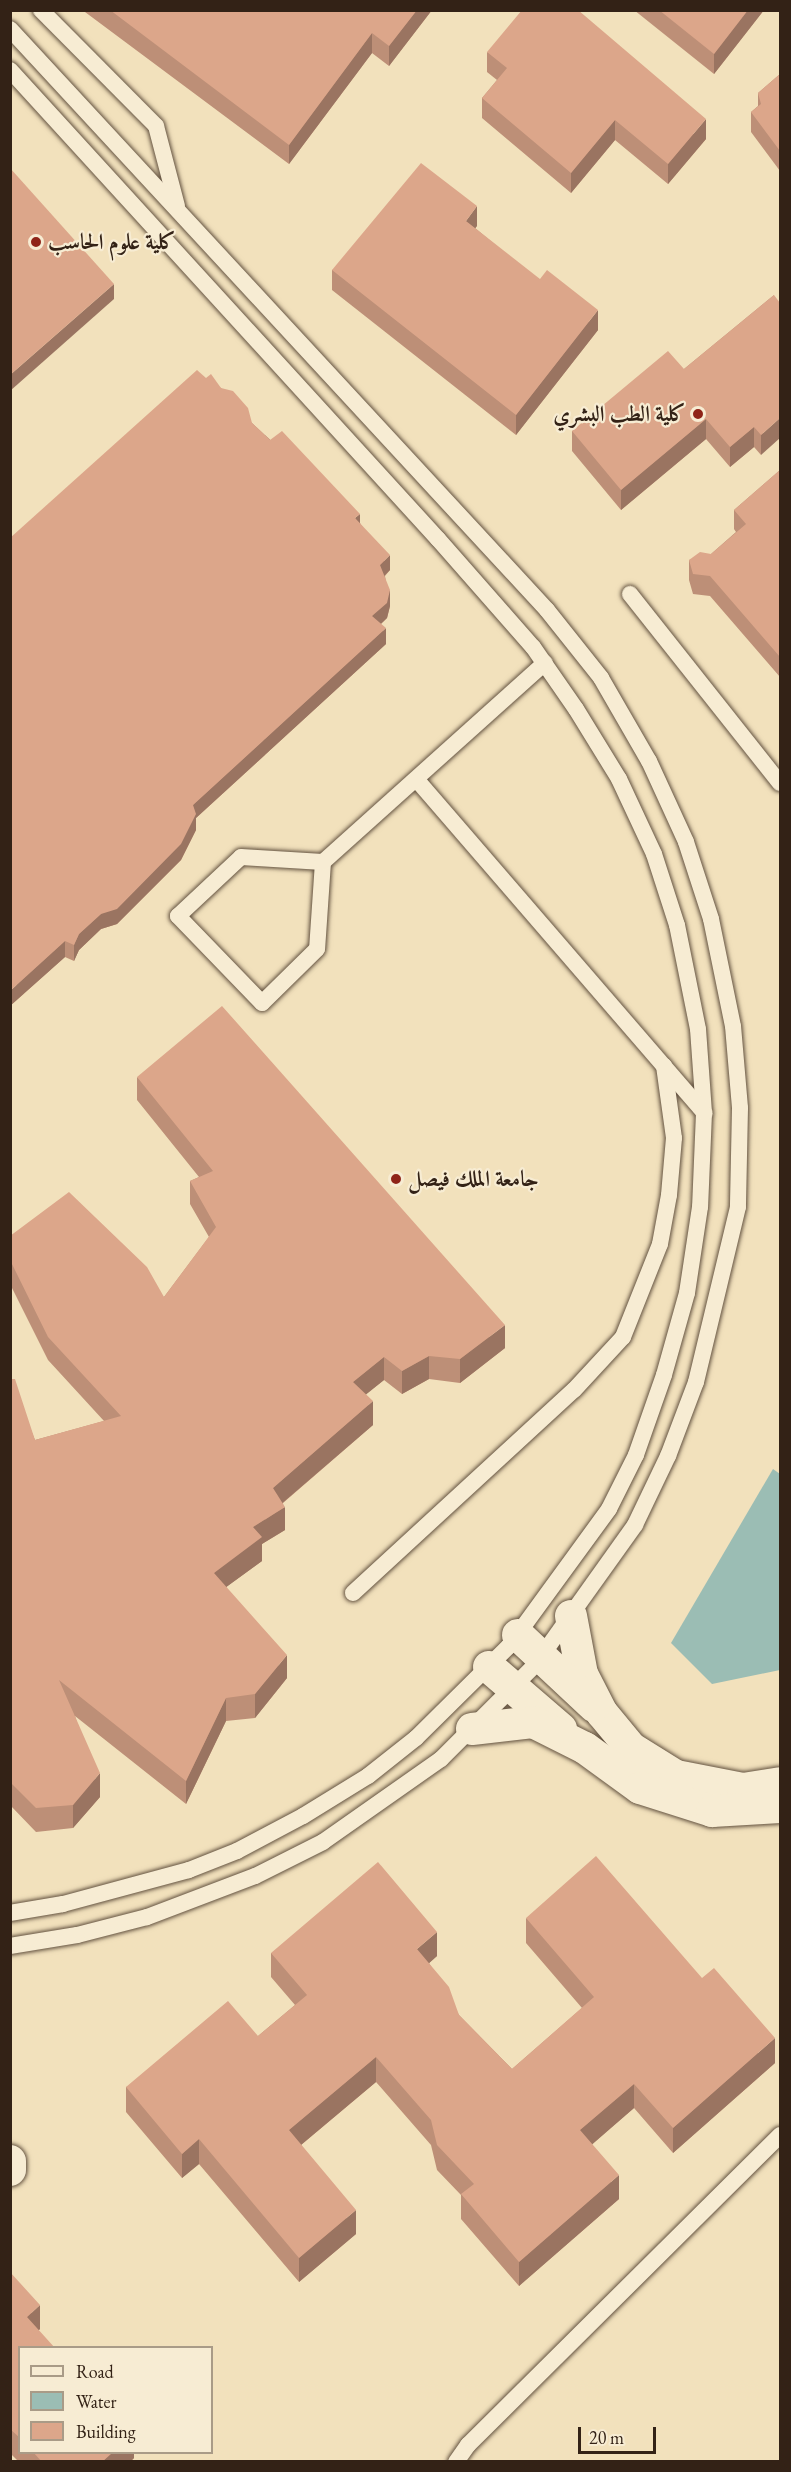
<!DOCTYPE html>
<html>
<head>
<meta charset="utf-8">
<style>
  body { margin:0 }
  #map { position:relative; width:791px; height:2472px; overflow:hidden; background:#f2e1bc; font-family:"EB Garamond",Amiri,serif }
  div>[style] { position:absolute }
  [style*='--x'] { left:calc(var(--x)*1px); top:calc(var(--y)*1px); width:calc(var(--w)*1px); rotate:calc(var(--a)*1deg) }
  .water>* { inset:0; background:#9bbdb4 }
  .roads { filter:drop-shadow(0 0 2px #635240) drop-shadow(0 0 2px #635240) }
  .service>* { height:16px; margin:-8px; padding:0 8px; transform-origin:8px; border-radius:8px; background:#f7ecd3 }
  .minor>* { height:32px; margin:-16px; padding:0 16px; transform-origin:16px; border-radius:16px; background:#f7ecd3 }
  .wall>* { inset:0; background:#bd8f77 }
  .shaded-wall>* { inset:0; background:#9a7461 }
  .building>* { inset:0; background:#dca68a }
  .dots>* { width:16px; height:16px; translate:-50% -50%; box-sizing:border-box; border:3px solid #f7ecd3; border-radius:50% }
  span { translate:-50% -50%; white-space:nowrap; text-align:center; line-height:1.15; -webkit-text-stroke:4.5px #f7ecd3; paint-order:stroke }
  .poi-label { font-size:22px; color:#332216; font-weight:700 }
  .left { translate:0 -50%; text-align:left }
  .right { translate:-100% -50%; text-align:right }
  .frame { position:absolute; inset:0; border:12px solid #332216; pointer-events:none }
  .legend { position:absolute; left:18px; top:2346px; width:195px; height:108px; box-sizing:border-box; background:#f7ecd3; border:2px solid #a99b87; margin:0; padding:8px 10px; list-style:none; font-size:18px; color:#332216 }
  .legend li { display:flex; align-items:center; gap:12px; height:30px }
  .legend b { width:30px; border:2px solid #a99b87 }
  .scale { position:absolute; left:578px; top:2427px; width:78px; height:27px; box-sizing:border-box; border:3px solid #332216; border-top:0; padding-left:8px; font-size:18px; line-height:21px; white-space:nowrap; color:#332216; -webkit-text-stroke:4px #f7ecd3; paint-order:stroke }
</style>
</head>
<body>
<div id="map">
  <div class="water">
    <div style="clip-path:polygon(773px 1469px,780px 1474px,780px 1670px,712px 1684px,671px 1643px)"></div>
  </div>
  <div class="roads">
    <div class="service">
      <div style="--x:41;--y:10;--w:163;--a:45.2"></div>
      <div style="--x:156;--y:126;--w:83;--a:75.3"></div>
      <div style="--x:10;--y:29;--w:791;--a:47.25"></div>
      <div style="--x:547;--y:610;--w:87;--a:51.5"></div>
      <div style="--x:601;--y:678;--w:96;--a:60"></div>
      <div style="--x:649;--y:761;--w:89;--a:65.4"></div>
      <div style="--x:686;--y:842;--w:81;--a:72"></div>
      <div style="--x:711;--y:919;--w:109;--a:78.4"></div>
      <div style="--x:733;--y:1026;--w:82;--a:85.1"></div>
      <div style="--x:740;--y:1108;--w:99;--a:91.2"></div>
      <div style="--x:738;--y:1207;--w:180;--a:103.5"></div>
      <div style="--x:696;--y:1382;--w:79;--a:110.7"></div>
      <div style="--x:668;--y:1456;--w:76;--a:115.6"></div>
      <div style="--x:635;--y:1525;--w:171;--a:125.5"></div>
      <div style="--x:536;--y:1664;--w:134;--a:135"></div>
      <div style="--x:441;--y:1759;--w:144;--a:144.9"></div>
      <div style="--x:323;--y:1842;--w:76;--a:153.4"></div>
      <div style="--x:255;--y:1876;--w:116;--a:159.2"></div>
      <div style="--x:147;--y:1917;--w:72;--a:165.6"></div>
      <div style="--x:77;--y:1935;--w:68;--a:170.7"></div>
      <div style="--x:10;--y:70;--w:635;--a:47.62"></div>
      <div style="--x:438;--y:539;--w:144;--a:48.7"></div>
      <div style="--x:533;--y:647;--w:75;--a:55.3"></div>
      <div style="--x:576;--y:709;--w:82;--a:58.4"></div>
      <div style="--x:619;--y:779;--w:83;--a:65"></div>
      <div style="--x:654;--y:854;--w:75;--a:72.1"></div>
      <div style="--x:677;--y:925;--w:106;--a:78.6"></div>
      <div style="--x:698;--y:1029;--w:84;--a:85.9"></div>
      <div style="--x:704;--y:1113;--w:94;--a:92.4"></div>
      <div style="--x:700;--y:1207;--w:87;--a:98.6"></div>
      <div style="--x:687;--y:1293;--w:85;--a:105.7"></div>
      <div style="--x:664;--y:1375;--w:85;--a:109.3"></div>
      <div style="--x:636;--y:1455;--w:60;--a:116.6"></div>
      <div style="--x:609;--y:1509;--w:170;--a:126.1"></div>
      <div style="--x:509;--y:1646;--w:131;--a:135.3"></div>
      <div style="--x:416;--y:1738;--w:61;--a:141.6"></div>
      <div style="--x:368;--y:1776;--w:76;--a:148.4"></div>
      <div style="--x:303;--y:1816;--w:75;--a:152.1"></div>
      <div style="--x:237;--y:1851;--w:52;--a:158.4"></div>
      <div style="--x:189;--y:1870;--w:131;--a:164.9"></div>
      <div style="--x:63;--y:1904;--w:54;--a:170.4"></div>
      <div style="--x:630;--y:594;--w:241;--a:51.6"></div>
      <div style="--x:417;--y:780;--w:440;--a:49.2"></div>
      <div style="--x:323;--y:862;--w:87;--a:93.9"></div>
      <div style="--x:317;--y:949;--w:77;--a:135.5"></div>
      <div style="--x:262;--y:1003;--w:121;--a:-134"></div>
      <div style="--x:178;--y:916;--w:86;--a:-43.1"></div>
      <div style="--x:241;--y:857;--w:82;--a:3.5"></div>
      <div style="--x:323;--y:862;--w:298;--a:-41.9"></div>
      <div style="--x:353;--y:1593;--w:300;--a:-42.6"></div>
      <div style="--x:574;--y:1390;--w:72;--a:-47.2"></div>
      <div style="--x:623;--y:1337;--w:100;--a:-68.3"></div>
      <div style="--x:660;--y:1244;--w:50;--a:-79.6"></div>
      <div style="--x:669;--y:1195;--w:57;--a:-85"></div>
      <div style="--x:674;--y:1138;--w:73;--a:-97.9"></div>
      <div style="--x:456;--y:2462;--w:21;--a:-55"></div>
      <div style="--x:468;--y:2445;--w:440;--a:-44.8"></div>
    </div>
    <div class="minor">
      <div style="--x:571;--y:1616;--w:59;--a:79.3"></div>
      <div style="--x:582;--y:1674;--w:44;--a:62.9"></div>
      <div style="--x:602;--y:1713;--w:45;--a:50.4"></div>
      <div style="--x:631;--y:1748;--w:53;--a:31.9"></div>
      <div style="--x:676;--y:1776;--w:68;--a:11"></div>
      <div style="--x:743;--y:1789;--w:37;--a:-9"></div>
      <div style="--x:518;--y:1635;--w:104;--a:43.1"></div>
      <div style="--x:489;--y:1667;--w:95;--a:40.7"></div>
      <div style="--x:472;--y:1729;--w:61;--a:-6.5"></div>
      <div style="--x:533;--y:1722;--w:58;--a:26.6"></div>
      <div style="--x:585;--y:1748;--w:68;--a:36"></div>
      <div style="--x:640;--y:1788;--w:76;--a:17.7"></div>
      <div style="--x:712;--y:1811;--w:68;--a:-3.4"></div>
      <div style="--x:10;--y:2161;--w:9;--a:90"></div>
    </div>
  </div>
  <div class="wall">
    <div style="clip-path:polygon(85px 10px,432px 10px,389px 66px,372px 53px,289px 164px,85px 12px)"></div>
    <div style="clip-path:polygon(634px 10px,764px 10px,714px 74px)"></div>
    <div style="clip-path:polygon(487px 52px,706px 139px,668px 184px,615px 140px,571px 193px,482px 118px,482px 98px,497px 80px,487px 72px)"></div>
    <div style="clip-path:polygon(780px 74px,780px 171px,751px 132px,751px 112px,758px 106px,758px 93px)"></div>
    <div style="clip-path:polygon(477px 226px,475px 228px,598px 330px,516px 435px,332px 290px,332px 270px)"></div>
    <div style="clip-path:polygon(774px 295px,761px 455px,754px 447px,730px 467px,706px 439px,621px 510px,572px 451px,572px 431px,684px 369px)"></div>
    <div style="clip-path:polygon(206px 378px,221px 388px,252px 423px,360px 523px,390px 570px,385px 576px,390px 606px,387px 618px,381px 624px,386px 644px,196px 818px,196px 830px,181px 860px,117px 924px,101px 929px,79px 950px,74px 961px,65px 957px,10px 1006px)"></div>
    <div style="clip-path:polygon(780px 470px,780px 677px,710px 596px,693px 594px,689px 580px,689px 560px,711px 554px,736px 532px,734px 529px,734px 510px)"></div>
    <div style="clip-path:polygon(137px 1077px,505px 1348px,460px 1383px,429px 1379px,402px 1394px,384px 1380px,366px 1394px,373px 1425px,283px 1503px,285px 1530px,262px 1544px,262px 1561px,226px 1587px,287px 1678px,255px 1718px,226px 1721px,186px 1804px,75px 1716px,100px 1797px,73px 1828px,36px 1832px,10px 1805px,10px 1379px,35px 1440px,104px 1421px,48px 1360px,10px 1284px,10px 1236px,164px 1297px,209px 1237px,190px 1204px,190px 1181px,199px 1177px,137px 1100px)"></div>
    <div style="clip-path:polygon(526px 1918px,775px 2063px,673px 2153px,634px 2108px,592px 2144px,619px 2199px,519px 2286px,461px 2219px,461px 2195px,437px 2170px,431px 2145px,376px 2082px,301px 2145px,356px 2234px,299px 2282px,199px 2164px,182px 2178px,126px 2112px,126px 2087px,258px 2036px,295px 2005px,271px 1977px,271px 1953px,437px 1956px,429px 1963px,459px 2015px,512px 2069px,582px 2008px,526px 1943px)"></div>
    <div style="clip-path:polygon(10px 2272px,40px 2329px,20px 2348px,20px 2452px,134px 2452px,134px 2458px,130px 2462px,19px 2462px,10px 2453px)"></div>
  </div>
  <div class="shaded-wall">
    <div style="clip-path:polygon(417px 10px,432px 10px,389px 66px,389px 46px)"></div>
    <div style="clip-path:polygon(748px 10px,764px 10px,714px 74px,714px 54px)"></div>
    <div style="clip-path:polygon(372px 33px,372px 53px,289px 164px,289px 145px)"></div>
    <div style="clip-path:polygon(706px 119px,706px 139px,668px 184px,668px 164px)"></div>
    <div style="clip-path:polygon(615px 120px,615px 140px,571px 193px,571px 173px)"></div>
    <div style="clip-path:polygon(477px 206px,477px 226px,466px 240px,466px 221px)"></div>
    <div style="clip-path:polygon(114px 284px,114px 299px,10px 391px,10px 375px)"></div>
    <div style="clip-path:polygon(598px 310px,598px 330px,516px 435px,516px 415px)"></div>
    <div style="clip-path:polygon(780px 418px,780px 438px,761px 455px,761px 435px)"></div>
    <div style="clip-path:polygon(706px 419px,706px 439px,621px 510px,621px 490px)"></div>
    <div style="clip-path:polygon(754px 427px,754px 447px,730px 467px,730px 447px)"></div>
    <div style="clip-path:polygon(360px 514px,360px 529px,355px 518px)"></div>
    <div style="clip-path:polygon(390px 555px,390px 570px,380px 580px,380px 565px)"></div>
    <div style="clip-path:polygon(390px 590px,390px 606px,387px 618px,372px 632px,372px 616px)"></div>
    <div style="clip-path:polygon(386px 628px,386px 644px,196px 818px,196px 830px,181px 860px,117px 924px,101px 929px,79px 950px,74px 961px,74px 945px,79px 934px,101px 914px,193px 805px)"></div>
    <div style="clip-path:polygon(65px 941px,65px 957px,10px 1006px,10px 991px)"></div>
    <div style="clip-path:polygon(505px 1325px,505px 1348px,460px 1383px,460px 1359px)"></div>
    <div style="clip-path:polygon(429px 1356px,429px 1379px,402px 1394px,402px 1371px)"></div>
    <div style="clip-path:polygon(384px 1357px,384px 1380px,353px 1405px,353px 1382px)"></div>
    <div style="clip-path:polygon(373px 1401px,373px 1425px,273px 1511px,273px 1488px)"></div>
    <div style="clip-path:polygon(285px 1507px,285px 1530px,262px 1544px,262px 1561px,214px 1596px,214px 1573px,253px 1527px)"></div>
    <div style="clip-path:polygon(287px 1655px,287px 1678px,255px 1718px,255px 1694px)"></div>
    <div style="clip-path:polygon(226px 1698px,226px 1721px,186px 1804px,186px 1781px)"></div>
    <div style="clip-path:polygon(100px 1773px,100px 1797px,73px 1828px,73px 1805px)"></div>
    <div style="clip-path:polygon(437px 1932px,437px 1956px,417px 1974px,417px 1949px)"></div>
    <div style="clip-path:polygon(775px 2038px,775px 2063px,673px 2153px,673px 2128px)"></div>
    <div style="clip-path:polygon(376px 2057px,376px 2082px,289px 2155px,289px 2130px)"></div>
    <div style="clip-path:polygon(634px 2084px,634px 2108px,580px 2155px,580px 2130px)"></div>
    <div style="clip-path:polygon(199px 2139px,199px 2164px,182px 2178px,182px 2154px)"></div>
    <div style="clip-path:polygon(619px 2175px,619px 2199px,519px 2286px,519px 2262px)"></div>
    <div style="clip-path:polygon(356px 2210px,356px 2234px,299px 2282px,299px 2258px)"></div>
    <div style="clip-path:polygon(40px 2305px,40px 2329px,27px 2341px,27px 2317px)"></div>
    <div style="clip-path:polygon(113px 2452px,134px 2452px,134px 2458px,130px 2462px,102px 2462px)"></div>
  </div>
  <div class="building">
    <div style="clip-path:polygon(110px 10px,417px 10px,389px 46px,372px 33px,289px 145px)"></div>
    <div style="clip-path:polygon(522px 10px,578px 10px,706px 119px,668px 164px,615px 120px,571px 173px,482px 98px,507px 68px,487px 52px)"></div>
    <div style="clip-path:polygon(659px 10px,748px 10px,714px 54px)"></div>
    <div style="clip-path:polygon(780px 74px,780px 151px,751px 112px,761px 104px,758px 93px)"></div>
    <div style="clip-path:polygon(421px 163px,477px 206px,466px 221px,540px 279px,547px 270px,598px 310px,516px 415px,332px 270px)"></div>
    <div style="clip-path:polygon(10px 168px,114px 284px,10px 375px)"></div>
    <div style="clip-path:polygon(774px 295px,780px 303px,780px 418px,761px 435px,754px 427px,730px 447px,706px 419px,621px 490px,572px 431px,668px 351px,684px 369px)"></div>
    <div style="clip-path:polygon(197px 370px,206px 378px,211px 374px,221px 388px,233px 391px,248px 408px,252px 423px,270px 440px,282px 431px,360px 514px,355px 518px,390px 555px,380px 565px,390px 590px,387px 603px,372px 616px,386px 628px,193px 805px,196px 814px,181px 844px,117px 909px,101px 914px,79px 934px,74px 945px,65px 941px,10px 991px,10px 538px)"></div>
    <div style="clip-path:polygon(780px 470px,780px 657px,710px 576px,693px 574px,689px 560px,700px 552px,711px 554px,746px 524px,734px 510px)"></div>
    <div style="clip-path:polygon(222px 1006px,505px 1325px,460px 1359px,429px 1356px,402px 1371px,384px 1357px,353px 1382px,373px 1401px,273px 1488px,285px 1507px,253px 1527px,262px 1537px,214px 1573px,287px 1655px,255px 1694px,226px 1698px,186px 1781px,59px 1680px,100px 1773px,73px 1805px,36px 1808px,10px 1782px,10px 1379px,15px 1379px,35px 1440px,121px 1416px,48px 1337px,10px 1260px,10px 1236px,69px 1192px,147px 1267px,164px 1297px,216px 1227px,190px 1181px,213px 1171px,137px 1077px)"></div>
    <div style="clip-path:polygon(596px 1856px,702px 1978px,714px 1968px,775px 2038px,673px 2128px,634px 2084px,580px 2130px,619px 2175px,519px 2262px,461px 2194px,474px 2184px,437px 2145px,431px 2120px,376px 2057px,289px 2130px,356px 2210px,299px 2258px,199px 2139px,182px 2154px,126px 2087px,228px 2001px,258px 2036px,307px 1995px,271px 1953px,378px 1862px,437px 1932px,417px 1949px,449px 1987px,459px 2015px,512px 2069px,594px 1997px,526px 1918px)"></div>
    <div style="clip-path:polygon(10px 2272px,40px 2305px,27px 2317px,55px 2348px,20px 2348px,20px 2438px,10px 2429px)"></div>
    <div style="clip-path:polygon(33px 2452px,113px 2452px,102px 2462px,42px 2462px)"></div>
  </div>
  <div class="dots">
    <div style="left:36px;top:242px;background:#8f2418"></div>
    <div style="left:698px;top:414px;background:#8f2418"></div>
    <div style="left:396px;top:1179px;background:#8f2418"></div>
  </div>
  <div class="poi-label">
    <span class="left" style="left:48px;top:242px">كلية علوم الحاسب</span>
    <span class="right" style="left:686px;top:414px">كلية الطب البشري</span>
    <span class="left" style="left:408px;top:1179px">جامعة الملك فيصل</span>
  </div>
  <div class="frame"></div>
  <ul class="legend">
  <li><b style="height:8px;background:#f7ecd3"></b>Road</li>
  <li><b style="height:16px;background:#9bbdb4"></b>Water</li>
  <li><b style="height:16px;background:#dca68a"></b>Building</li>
  </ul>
  <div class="scale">20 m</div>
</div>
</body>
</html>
